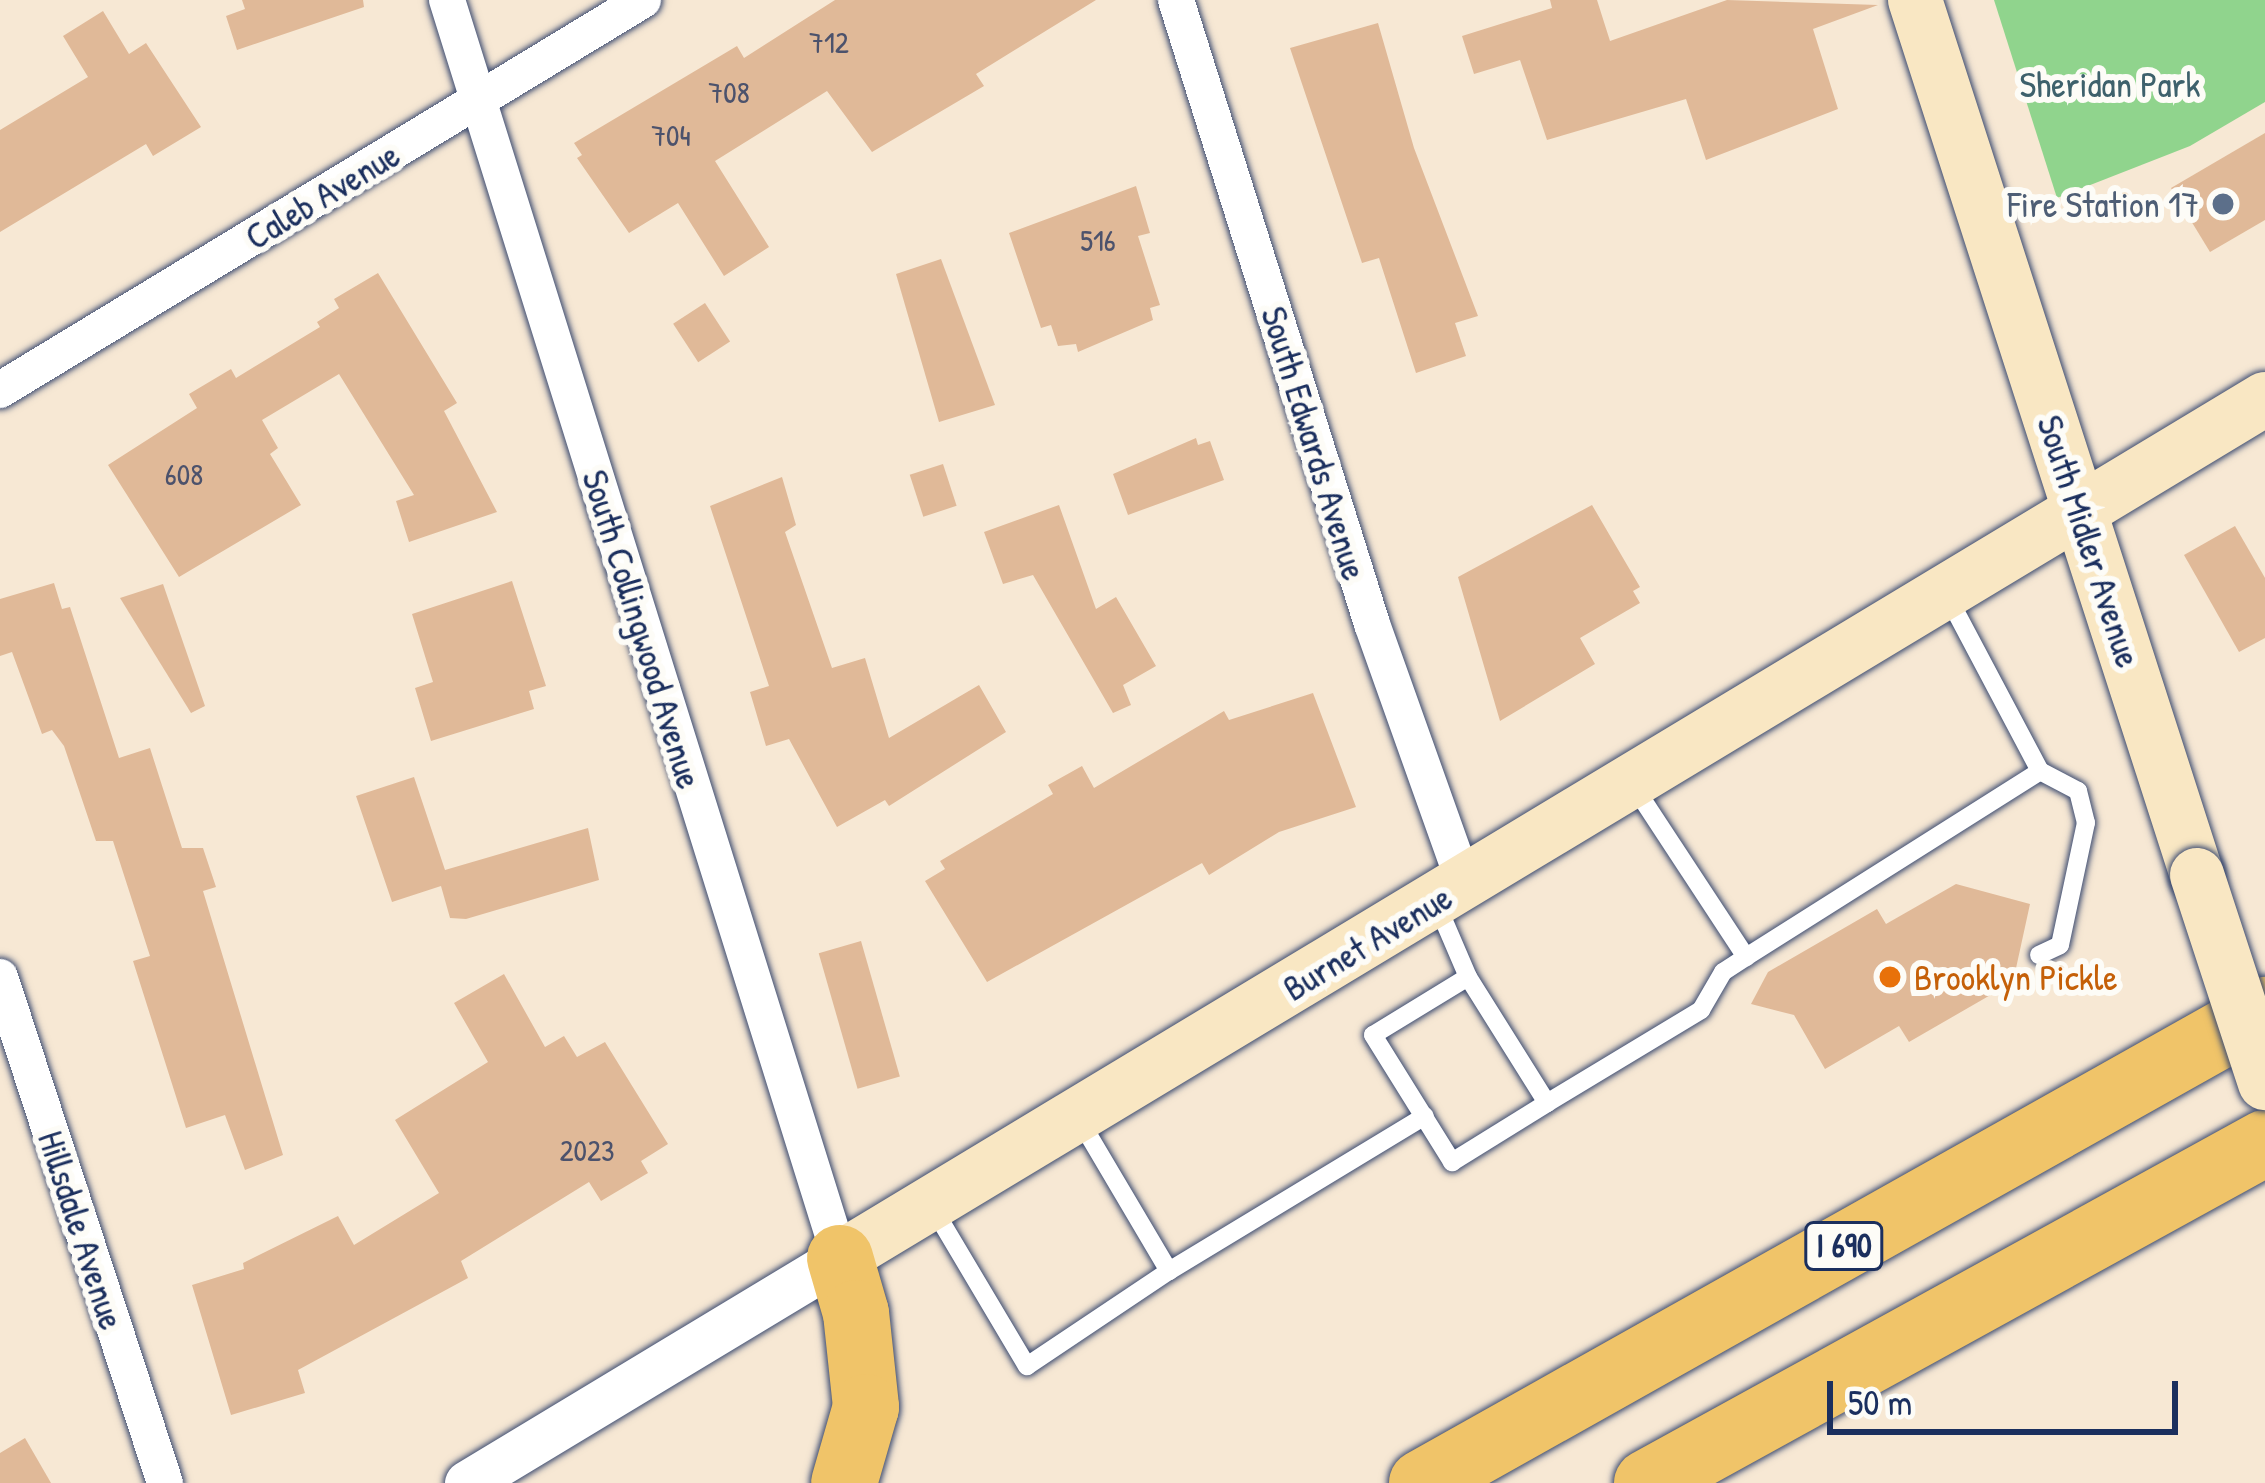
<!DOCTYPE html>
<html>
<head>
<meta charset="utf-8">
<style>
  body { margin:0 }
  #map { position:relative; width:2265px; height:1483px; overflow:hidden; background:#f7e8d4; font-family:"Patrick Hand",sans-serif }
  div>[style] { position:absolute }
  [style*='--x'] { left:calc(var(--x)*1px); top:calc(var(--y)*1px); width:calc(var(--w)*1px); rotate:calc(var(--a)*1deg) }
  .green>* { inset:0; background:#90d48d }
  .building>* { inset:0; background:#e0b998; transform-origin:0 0 }
  .roads { filter:drop-shadow(0 0 3px #3c4b70) drop-shadow(0 0 3px #3c4b70) }
  .service>* { height:18px; margin:-9px; padding:0 9px; transform-origin:9px; border-radius:9px; background:#fff }
  .minor>* { height:36px; margin:-18px; padding:0 18px; transform-origin:18px; border-radius:18px; background:#fff }
  .tertiary>* { height:45px; margin:-22.5px; padding:0 22.5px; transform-origin:22.5px; border-radius:22.5px; background:#fff }
  .secondary>* { height:54px; margin:-27px; padding:0 27px; transform-origin:27px; border-radius:27px; background:#f9e7c3 }
  .motorway>* { height:66px; margin:-33px; padding:0 33px; transform-origin:33px; border-radius:33px; background:#f0c469 }
  .bridges { filter:drop-shadow(0 0 3px #3c4b70) drop-shadow(0 0 3px #3c4b70) }
  .secondary-bridge>* { height:54px; margin:-27px; padding:0 27px; transform-origin:27px; border-radius:27px; background:#f9e7c3 }
  .dots>* { width:33px; height:33px; translate:-50% -50%; box-sizing:border-box; border:6px solid #fdfcf7; border-radius:50% }
  span { translate:-50% -50%; white-space:nowrap; text-align:center; line-height:1.15; -webkit-text-stroke:12px #fdfcf7; paint-order:stroke }
  .number-label { font-size:30px; color:#4c526c }
  .number-label span { -webkit-text-stroke-width:0 }
  .shield-label span { padding:3px 9px; background:#fdfcf7; border:3px solid; border-radius:9px; -webkit-text-stroke-width:0 }
  .shield-label { font-size:33px; color:#1b2f5e; font-weight:700 }
  .park-label { font-size:36px; color:#3e616c }
  .street-label { font-size:36px; color:#1b2f5e }
  .service-label { font-size:36px; color:#4e5e75 }
  .right { translate:-100% -50%; text-align:right }
  .food-label { font-size:36px; color:#c56008 }
  .left { translate:0 -50%; text-align:left }
  .scale { position:absolute; left:1827px; top:1381px; width:351px; height:54px; box-sizing:border-box; border:6px solid #1b2f5e; border-top:0; padding-left:15px; font-size:36px; line-height:42px; white-space:nowrap; color:#1b2f5e; -webkit-text-stroke:9px #fdfcf7; paint-order:stroke }
</style>
</head>
<body>
<div id="map">
  <div class="green">
    <div style="clip-path:polygon(1994px 0,2265px 0,2265px 102px,2190px 146px,2057px 198px)"></div>
  </div>
  <div class="building">
    <div style="clip-path:polygon(242px 0,363px 0,364px 7px,237px 50px,226px 16px,245px 9px)"></div>
    <div style="clip-path:polygon(835px 0,1096px 0,976px 74px,984px 86px,872px 152px,827px 91px,715px 161px,769px 247px,724px 276px,678px 203px,629px 233px,577px 158px,582px 155px,574px 143px,737px 46px,744px 58px)"></div>
    <div style="clip-path:polygon(1550px 0,1597px 0,1610px 41px,1727px 0,1878px 5px,1813px 29px,1838px 109px,1706px 160px,1686px 99px,1547px 140px,1520px 60px,1474px 74px,1462px 36px,1552px 8px)"></div>
    <div style="clip-path:polygon(103px 11px,129px 54px,146px 43px,201px 127px,153px 156px,146px 144px,0 232px,0 130px,88px 77px,63px 36px)"></div>
    <div style="clip-path:polygon(1378px 23px,1414px 148px,1478px 316px,1455px 323px,1466px 356px,1416px 373px,1379px 258px,1362px 263px,1290px 48px)"></div>
    <div style="clip-path:polygon(2265px 133px,2265px 220px,2210px 252px,2171px 188px)"></div>
    <div style="clip-path:polygon(1136px 186px,1150px 233px,1138px 236px,1160px 305px,1150px 308px,1153px 320px,1078px 352px,1076px 344px,1058px 346px,1051px 325px,1041px 328px,1009px 233px)"></div>
    <div style="clip-path:polygon(941px 259px,995px 405px,939px 422px,896px 274px)"></div>
    <div style="clip-path:polygon(378px 273px,457px 403px,444px 411px,497px 512px,409px 542px,396px 501px,414px 495px,339px 374px,262px 420px,278px 448px,270px 454px,301px 505px,179px 577px,108px 465px,197px 408px,189px 394px,231px 369px,236px 378px,320px 327px,317px 322px,339px 308px,334px 299px)"></div>
    <div style="left:705px;top:303px;width:46px;height:38px;rotate:57deg"></div>
    <div style="clip-path:polygon(1196px 438px,1198px 445px,1210px 441px,1224px 480px,1128px 515px,1113px 474px)"></div>
    <div style="left:943px;top:464px;width:44px;height:35px;rotate:72deg"></div>
    <div style="clip-path:polygon(782px 477px,796px 525px,785px 532px,832px 668px,865px 658px,889px 738px,979px 685px,1006px 732px,889px 806px,885px 800px,837px 827px,789px 739px,766px 746px,750px 692px,769px 686px,710px 506px)"></div>
    <div style="clip-path:polygon(1059px 505px,1096px 609px,1116px 597px,1156px 666px,1123px 685px,1131px 705px,1113px 713px,1033px 575px,1003px 584px,984px 532px)"></div>
    <div style="clip-path:polygon(1592px 505px,1640px 587px,1633px 591px,1640px 603px,1580px 638px,1595px 664px,1500px 721px,1458px 577px)"></div>
    <div style="clip-path:polygon(2235px 526px,2265px 578px,2265px 638px,2239px 652px,2184px 555px)"></div>
    <div style="clip-path:polygon(512px 581px,546px 686px,529px 691px,534px 709px,431px 741px,415px 688px,433px 682px,412px 614px)"></div>
    <div style="clip-path:polygon(54px 583px,62px 609px,70px 607px,119px 758px,150px 748px,182px 848px,203px 848px,216px 887px,203px 891px,283px 1155px,245px 1170px,225px 1115px,186px 1128px,133px 961px,150px 956px,113px 841px,96px 841px,64px 746px,52px 730px,42px 734px,12px 652px,0 656px,0 599px)"></div>
    <div style="clip-path:polygon(163px 584px,205px 706px,191px 713px,120px 598px)"></div>
    <div style="clip-path:polygon(1313px 693px,1356px 807px,1279px 832px,1209px 875px,1202px 863px,987px 982px,925px 881px,945px 869px,940px 861px,1053px 794px,1048px 785px,1082px 766px,1094px 788px,1224px 711px,1229px 720px)"></div>
    <div style="clip-path:polygon(414px 777px,445px 870px,588px 828px,599px 880px,466px 919px,450px 918px,441px 886px,392px 902px,356px 796px)"></div>
    <div style="clip-path:polygon(1956px 884px,2030px 904px,2013px 982px,1909px 1042px,1899px 1026px,1825px 1069px,1794px 1015px,1751px 1004px,1768px 972px,1877px 909px,1886px 924px)"></div>
    <div style="left:861px;top:941px;width:141px;height:44px;rotate:74deg"></div>
    <div style="clip-path:polygon(504px 974px,545px 1047px,564px 1036px,577px 1057px,605px 1042px,668px 1144px,641px 1161px,648px 1173px,601px 1201px,589px 1182px,461px 1261px,468px 1278px,298px 1370px,305px 1393px,231px 1415px,192px 1285px,244px 1269px,243px 1263px,338px 1216px,354px 1245px,439px 1193px,395px 1120px,488px 1062px,454px 1003px)"></div>
    <div style="clip-path:polygon(25px 1438px,51px 1483px,0 1483px,0 1453px)"></div>
  </div>
  <div class="roads">
    <div class="service">
      <div style="--x:1633;--y:785;--w:206;--a:56.7"></div>
      <div style="--x:1438;--y:907;--w:76;--a:66.8"></div>
      <div style="--x:1468;--y:977;--w:149;--a:57.9"></div>
      <div style="--x:1547;--y:1103;--w:180;--a:-31.1"></div>
      <div style="--x:1701;--y:1010;--w:44;--a:-59.9"></div>
      <div style="--x:1723;--y:972;--w:27;--a:-33"></div>
      <div style="--x:1746;--y:957;--w:348;--a:-32.3"></div>
      <div style="--x:2040;--y:771;--w:197;--a:-117.9"></div>
      <div style="--x:2039;--y:955;--w:23;--a:-25"></div>
      <div style="--x:2060;--y:945;--w:125;--a:-78"></div>
      <div style="--x:2086;--y:823;--w:33;--a:-104"></div>
      <div style="--x:2078;--y:791;--w:43;--a:-152.2"></div>
      <div style="--x:1468;--y:977;--w:111;--a:148.6"></div>
      <div style="--x:1373;--y:1035;--w:150;--a:58.1"></div>
      <div style="--x:1452;--y:1162;--w:112;--a:-31.8"></div>
      <div style="--x:1079;--y:1119;--w:177;--a:59.4"></div>
      <div style="--x:1169;--y:1271;--w:299;--a:-31.2"></div>
      <div style="--x:933;--y:1208;--w:184;--a:59.3"></div>
      <div style="--x:1027;--y:1366;--w:171;--a:-33.8"></div>
    </div>
    <div class="minor">
      <div style="--x:447;--y:0;--w:1318;--a:72.65"></div>
      <div style="--x:1176;--y:0;--w:654;--a:72.56"></div>
      <div style="--x:1372;--y:624;--w:275;--a:70.4"></div>
      <div style="--x:0;--y:390;--w:752;--a:-31.24"></div>
      <div style="--x:0;--y:977;--w:532;--a:71.94"></div>
    </div>
    <div class="tertiary">
      <div style="--x:467;--y:1483;--w:436;--a:-31.1"></div>
    </div>
    <div class="secondary">
      <div style="--x:1915;--y:0;--w:919;--a:72.14"></div>
      <div style="--x:840;--y:1258;--w:1664;--a:-31.08"></div>
    </div>
    <div class="motorway">
      <div style="--x:840;--y:1258;--w:57;--a:73.8"></div>
      <div style="--x:856;--y:1313;--w:95;--a:83.9"></div>
      <div style="--x:866;--y:1407;--w:79;--a:106.1"></div>
      <div style="--x:1422;--y:1483;--w:967;--a:-29.3"></div>
      <div style="--x:1647;--y:1483;--w:705;--a:-28.82"></div>
    </div>
  </div>
  <div class="bridges">
    <div class="secondary-bridge">
      <div style="--x:2197;--y:875;--w:219;--a:71.9"></div>
    </div>
  </div>
  <div class="dots">
    <div style="left:2223px;top:204px;background:#5c6f8a"></div>
    <div style="left:1890px;top:977px;background:#e8710a"></div>
  </div>
  <div class="number-label">
    <span style="left:829px;top:42px">712</span>
    <span style="left:729px;top:92px">708</span>
    <span style="left:671px;top:135px">704</span>
    <span style="left:1098px;top:240px">516</span>
    <span style="left:184px;top:474px">608</span>
    <span style="left:587px;top:1150px">2023</span>
  </div>
  <div class="shield-label">
    <span style="left:1844px;top:1246px">I 690</span>
  </div>
  <div class="park-label">
    <span style="left:2110px;top:84px">Sheridan Park</span>
  </div>
  <div class="street-label">
    <span style="left:322px;top:195px;rotate:-31deg">Caleb Avenue</span>
    <span style="left:1315px;top:443px;rotate:73deg">South Edwards Avenue</span>
    <span style="left:2090px;top:541px;rotate:72deg">South Midler Avenue</span>
    <span style="left:643px;top:629px;rotate:73deg">South Collingwood Avenue</span>
    <span style="left:1367px;top:942px;rotate:-31deg">Burnet Avenue</span>
    <span style="left:82px;top:1230px;rotate:72deg">Hillsdale Avenue</span>
  </div>
  <div class="service-label">
    <span class="right" style="left:2199px;top:204px">Fire Station 17</span>
  </div>
  <div class="food-label">
    <span class="left" style="left:1914px;top:977px">Brooklyn Pickle</span>
  </div>
  <div class="scale">50 m</div>
</div>
</body>
</html>
